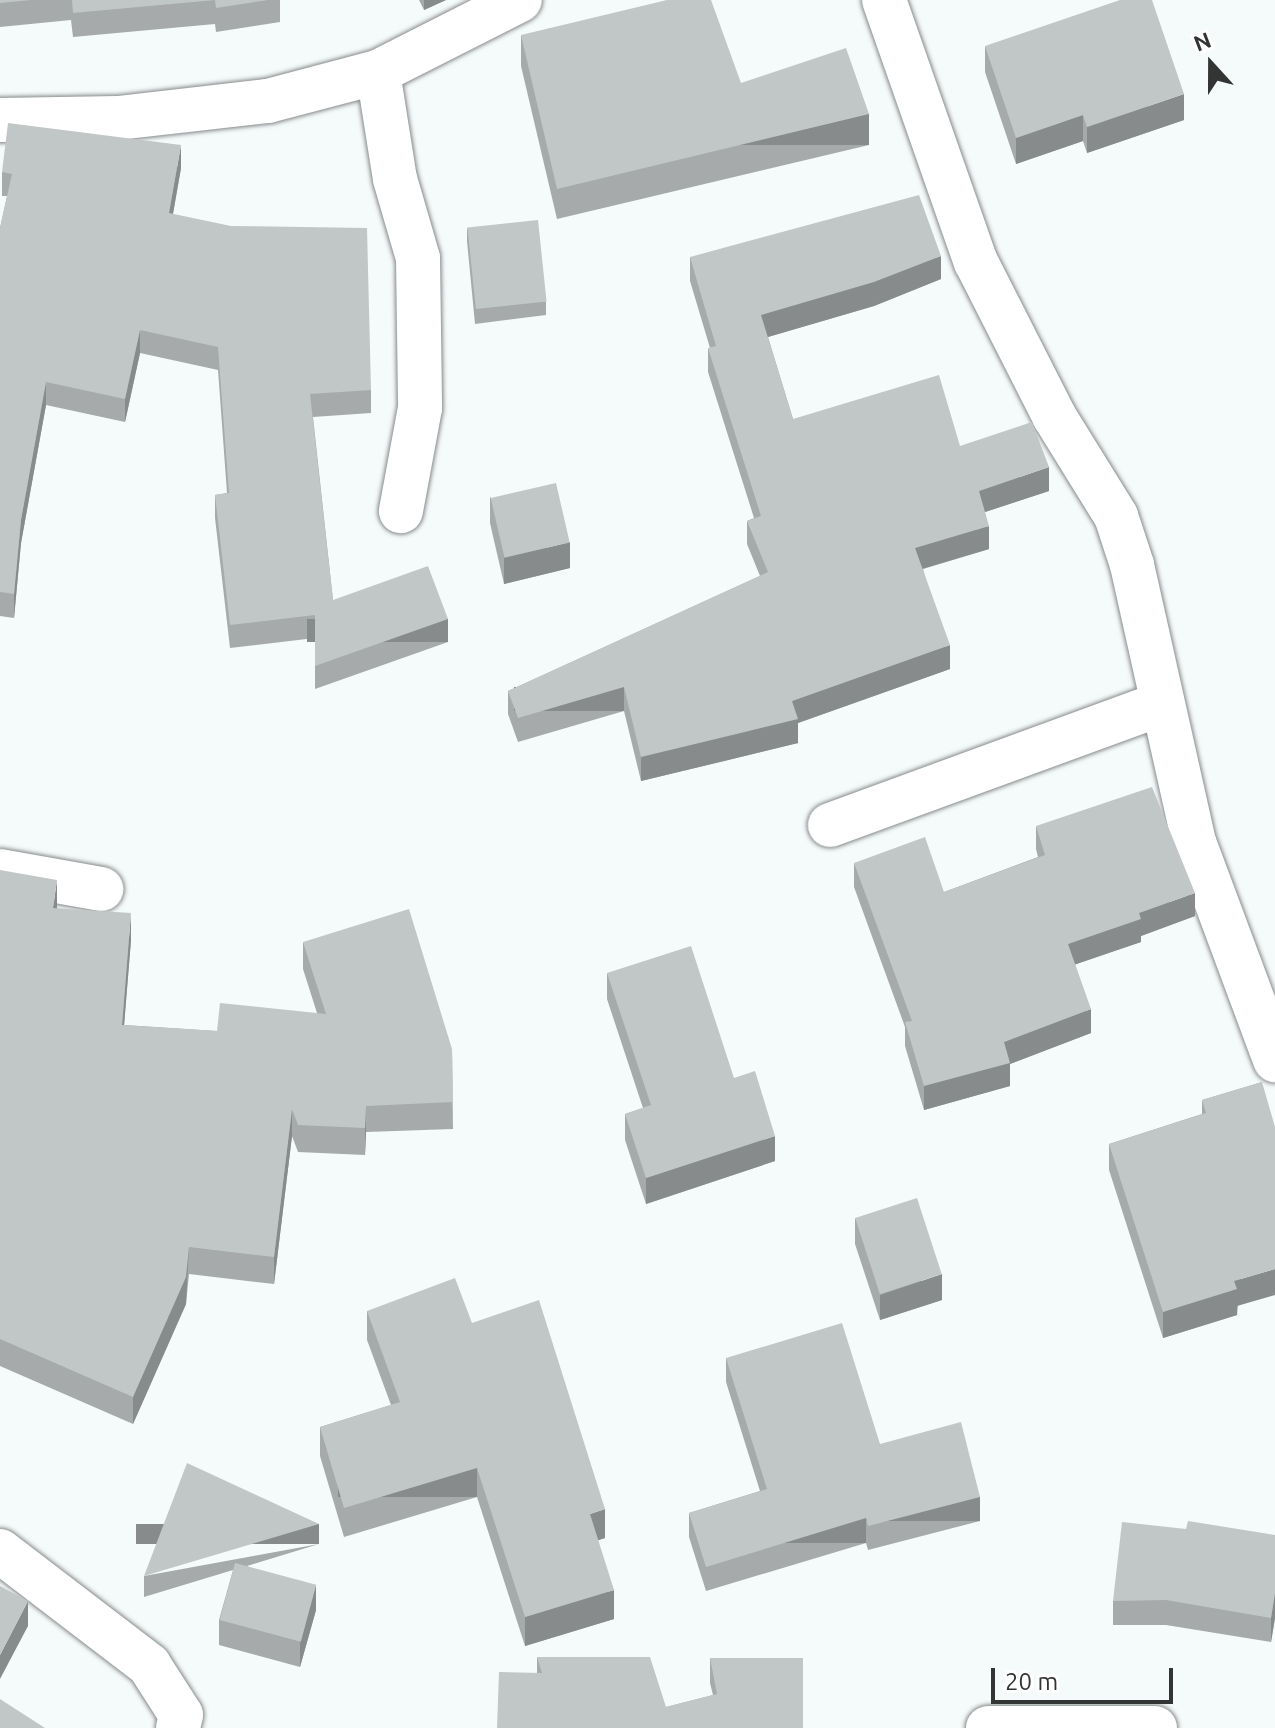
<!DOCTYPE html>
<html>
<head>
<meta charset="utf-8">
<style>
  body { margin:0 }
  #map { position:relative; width:1275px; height:1728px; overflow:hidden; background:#f5fafa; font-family:Ubuntu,sans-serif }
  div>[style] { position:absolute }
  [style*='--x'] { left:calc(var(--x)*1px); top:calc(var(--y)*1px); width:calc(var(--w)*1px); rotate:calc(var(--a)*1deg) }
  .roads { filter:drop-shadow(0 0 2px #878b8b) drop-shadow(0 0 2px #878b8b) }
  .minor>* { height:44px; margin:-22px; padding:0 22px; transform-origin:22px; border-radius:22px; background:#fff }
  .wall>* { inset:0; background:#a6aaaa }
  .shaded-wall>* { inset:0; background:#878b8b; transform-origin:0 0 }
  .building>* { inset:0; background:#c1c6c6; transform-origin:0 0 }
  span { translate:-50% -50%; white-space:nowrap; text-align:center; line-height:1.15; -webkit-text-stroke:6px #fff; paint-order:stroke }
  .north { position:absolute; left:1171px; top:24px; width:80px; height:80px; -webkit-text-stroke:6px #fff; paint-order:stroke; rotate:339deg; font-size:22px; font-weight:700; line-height:32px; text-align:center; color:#333535 }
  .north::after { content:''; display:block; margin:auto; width:28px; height:36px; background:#333535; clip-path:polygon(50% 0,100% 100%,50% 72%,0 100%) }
  .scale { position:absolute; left:991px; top:1668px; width:182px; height:36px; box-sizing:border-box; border:4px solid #333535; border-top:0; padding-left:10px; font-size:24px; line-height:28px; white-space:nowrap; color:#333535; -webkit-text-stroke:6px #fff; paint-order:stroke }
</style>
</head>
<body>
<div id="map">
  <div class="roads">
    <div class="minor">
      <div style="--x:884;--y:0;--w:278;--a:70.7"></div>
      <div style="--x:976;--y:262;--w:173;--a:63.1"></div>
      <div style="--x:1054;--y:416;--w:118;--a:58.2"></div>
      <div style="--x:1116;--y:516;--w:52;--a:71.9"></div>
      <div style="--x:1132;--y:565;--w:284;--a:77.4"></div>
      <div style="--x:1194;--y:842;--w:233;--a:69.6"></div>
      <div style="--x:378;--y:72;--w:108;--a:81"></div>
      <div style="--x:395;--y:179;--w:82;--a:73.8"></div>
      <div style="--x:418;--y:258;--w:150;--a:89.2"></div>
      <div style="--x:420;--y:408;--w:105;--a:100.5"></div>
      <div style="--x:0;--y:120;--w:118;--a:-1"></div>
      <div style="--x:118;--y:118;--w:151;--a:-6.5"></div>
      <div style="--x:268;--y:101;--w:114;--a:-14.8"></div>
      <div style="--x:378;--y:72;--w:159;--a:-26.9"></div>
      <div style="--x:830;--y:825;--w:352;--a:-20.1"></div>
      <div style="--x:0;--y:871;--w:103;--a:10.1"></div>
      <div style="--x:0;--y:1551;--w:188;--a:37.4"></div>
      <div style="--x:149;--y:1665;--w:59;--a:57.4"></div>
      <div style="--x:181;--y:1715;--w:13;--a:103"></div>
      <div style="--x:988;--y:1728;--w:167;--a:0"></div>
    </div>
  </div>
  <div class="wall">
    <div style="clip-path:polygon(0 0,280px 0,280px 22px,216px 32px,215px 24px,73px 37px,71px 20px,0 27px)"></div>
    <div style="clip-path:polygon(419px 0,446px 0,424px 10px)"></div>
    <div style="clip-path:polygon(521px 35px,741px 83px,869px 145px,557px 219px,521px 66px)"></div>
    <div style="clip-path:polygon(985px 46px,1184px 120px,1087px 153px,1083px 141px,1016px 164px,985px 72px)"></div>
    <div style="clip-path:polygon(181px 168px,173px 214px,371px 390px,371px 413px,313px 417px,333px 600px,448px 642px,315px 689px,315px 638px,230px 648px,215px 518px,215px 495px,227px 493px,218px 370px,140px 353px,125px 422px,46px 405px,21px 543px,14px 618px,0 616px,0 228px,7px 196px,2px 196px,2px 172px)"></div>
    <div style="clip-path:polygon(467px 228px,546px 302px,546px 315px,475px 324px,467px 241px)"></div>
    <div style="clip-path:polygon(690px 257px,941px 279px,874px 306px,768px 337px,793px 419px,960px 446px,1049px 491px,985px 512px,989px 549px,923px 569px,950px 669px,798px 723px,798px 743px,641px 781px,624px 711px,518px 742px,508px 714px,508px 691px,760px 576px,747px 544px,747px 521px,754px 518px,708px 372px,708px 348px,710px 348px,690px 281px)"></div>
    <div style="clip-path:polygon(490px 497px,570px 568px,504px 584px,490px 523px)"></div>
    <div style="clip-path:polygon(1036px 826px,1195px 916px,1141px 936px,1141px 942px,1075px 964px,1091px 1033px,1010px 1064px,1010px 1086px,924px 1110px,905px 1046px,905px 1027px,854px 887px,854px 863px,944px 892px,1038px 857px,1036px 849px)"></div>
    <div style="clip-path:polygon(0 870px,57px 908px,131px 940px,124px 1025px,217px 1031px,317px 1013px,303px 969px,303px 942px,452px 1049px,453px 1129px,366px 1132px,365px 1155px,298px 1152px,292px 1136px,274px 1284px,189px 1274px,186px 1304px,133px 1424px,0 1366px)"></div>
    <div style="clip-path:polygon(607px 973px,734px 1078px,775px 1161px,646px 1204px,625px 1140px,625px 1114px,643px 1108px,607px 999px)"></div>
    <div style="clip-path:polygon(1262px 1082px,1237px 1315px,1163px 1338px,1109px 1170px,1109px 1144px,1202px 1114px,1202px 1100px)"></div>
    <div style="clip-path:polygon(855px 1218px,942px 1300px,880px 1320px,855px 1244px)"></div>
    <div style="clip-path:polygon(367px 1311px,472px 1323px,605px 1538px,598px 1540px,614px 1619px,525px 1646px,477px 1497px,344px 1537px,320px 1456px,320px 1427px,391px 1405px,367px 1340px)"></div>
    <div style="clip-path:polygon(726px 1358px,880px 1444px,980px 1521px,868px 1550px,866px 1543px,706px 1591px,689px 1537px,689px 1513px,760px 1491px,726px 1382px)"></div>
    <div style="clip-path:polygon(1275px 1535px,1275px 1618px,1271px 1642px,1166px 1625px,1113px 1625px,1113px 1601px)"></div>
    <div style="clip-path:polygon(319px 1544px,247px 1566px,316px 1610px,300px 1667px,219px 1645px,219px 1620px,233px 1570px,144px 1597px,144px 1576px)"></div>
    <div style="clip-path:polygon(537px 1657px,666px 1707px,713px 1695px,710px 1683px,710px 1658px,803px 1728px,497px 1728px,537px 1673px)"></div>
  </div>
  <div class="shaded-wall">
    <div style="clip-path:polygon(424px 0,446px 0,424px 10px)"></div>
    <div style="clip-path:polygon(1184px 94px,1184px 120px,1087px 153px,1087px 127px)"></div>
    <div style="left:869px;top:114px;width:31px;height:321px;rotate:90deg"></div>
    <div style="clip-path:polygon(1083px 115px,1083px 141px,1016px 164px,1016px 138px)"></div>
    <div style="clip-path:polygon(181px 145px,181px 168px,169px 236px,169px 213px)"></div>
    <div style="clip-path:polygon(941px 256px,941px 279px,874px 306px,761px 339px,761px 315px)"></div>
    <div style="clip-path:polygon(140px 330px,140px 353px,125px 422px,125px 399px)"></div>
    <div style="clip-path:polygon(46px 382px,46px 405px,21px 543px,14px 618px,14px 594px,21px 520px)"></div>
    <div style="clip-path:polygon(1049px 467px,1049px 491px,979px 514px,979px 491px)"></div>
    <div style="clip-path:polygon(989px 526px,989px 549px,915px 571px,915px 548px)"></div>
    <div style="clip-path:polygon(570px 542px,570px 568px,504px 584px,504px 558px)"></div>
    <div style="left:448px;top:619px;width:23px;height:141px;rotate:90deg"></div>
    <div style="clip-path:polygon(950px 645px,950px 669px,798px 723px,798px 743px,641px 781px,641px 757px,792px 701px)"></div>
    <div style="left:624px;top:687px;width:24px;height:110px;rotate:90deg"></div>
    <div style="clip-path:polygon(57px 880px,57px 907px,53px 934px,53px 908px)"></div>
    <div style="clip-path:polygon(1195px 893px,1195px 916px,1141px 936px,1141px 942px,1068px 967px,1068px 944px,1139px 913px)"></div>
    <div style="clip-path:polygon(131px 913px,131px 940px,122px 1051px,122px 1025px)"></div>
    <div style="clip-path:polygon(1091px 1009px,1091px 1033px,1010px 1064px,1010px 1086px,924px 1110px,924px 1086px,1004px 1042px)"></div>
    <div style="clip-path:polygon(366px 1106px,366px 1132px,365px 1155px,365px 1128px)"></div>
    <div style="clip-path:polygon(292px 1109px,292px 1136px,274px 1284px,274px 1257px)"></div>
    <div style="clip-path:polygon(775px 1136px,775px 1161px,646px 1204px,646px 1178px)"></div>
    <div style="clip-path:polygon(189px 1247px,186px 1304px,133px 1424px,133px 1397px)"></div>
    <div style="clip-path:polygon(1275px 1269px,1275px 1295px,1237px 1306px,1237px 1315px,1163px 1338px,1163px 1312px,1234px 1281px)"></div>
    <div style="clip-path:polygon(942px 1274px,942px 1300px,880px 1320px,880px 1295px)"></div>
    <div style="left:477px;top:1468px;width:29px;height:139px;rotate:90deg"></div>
    <div style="left:980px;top:1497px;width:24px;height:116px;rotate:90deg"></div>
    <div style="clip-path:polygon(605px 1509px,605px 1538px,590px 1543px,590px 1514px)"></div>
    <div style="left:866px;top:1518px;width:25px;height:167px;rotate:90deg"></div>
    <div style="left:319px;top:1524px;width:20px;height:183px;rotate:90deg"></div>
    <div style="clip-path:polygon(316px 1584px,316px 1610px,300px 1667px,300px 1641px)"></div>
    <div style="clip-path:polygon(614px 1590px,614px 1619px,525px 1646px,525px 1617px)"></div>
    <div style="clip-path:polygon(1275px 1593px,1275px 1618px,1271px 1642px,1271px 1618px)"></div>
    <div style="clip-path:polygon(28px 1601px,28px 1626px,0 1679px,0 1655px)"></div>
  </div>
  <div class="building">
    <div style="clip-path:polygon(0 0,31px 0,0 3px)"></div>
    <div style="clip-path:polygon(72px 0,268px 0,216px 8px,215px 0,73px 13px)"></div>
    <div style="clip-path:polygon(667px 0,711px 0,741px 83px,846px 48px,869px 114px,557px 189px,521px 35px)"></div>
    <div style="clip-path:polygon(1120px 0,1152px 0,1184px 94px,1087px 127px,1083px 115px,1016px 138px,985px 46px)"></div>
    <div style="clip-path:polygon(8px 123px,181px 145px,169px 213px,231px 226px,367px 228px,371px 390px,310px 394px,333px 600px,428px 566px,448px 619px,315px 666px,315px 615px,230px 625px,215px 495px,229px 493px,218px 347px,140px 330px,125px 399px,46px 382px,21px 520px,14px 594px,0 592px,0 228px,12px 174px,2px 172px)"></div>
    <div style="clip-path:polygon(919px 195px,941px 256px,874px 282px,761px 315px,793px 419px,939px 375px,960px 446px,1032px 422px,1049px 467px,979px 491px,989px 526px,915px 548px,950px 645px,792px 701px,798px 719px,641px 757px,624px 687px,518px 718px,508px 691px,768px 572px,747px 521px,761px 516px,708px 348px,716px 346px,690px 257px)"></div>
    <div style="left:538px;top:220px;width:82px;height:71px;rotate:84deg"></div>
    <div style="left:556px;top:483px;width:61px;height:67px;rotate:77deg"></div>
    <div style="clip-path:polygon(1152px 787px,1195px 893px,1139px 913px,1141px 919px,1068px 944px,1091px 1009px,1004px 1042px,1010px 1063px,924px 1086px,905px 1022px,912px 1021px,854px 863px,925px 837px,944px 892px,1045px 855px,1036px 826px)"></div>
    <div style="clip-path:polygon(0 870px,57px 880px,53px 908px,131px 913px,122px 1025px,217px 1031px,220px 1003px,326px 1014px,303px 942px,409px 909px,452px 1049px,453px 1102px,366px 1106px,365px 1128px,298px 1125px,292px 1109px,274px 1257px,189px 1247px,186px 1277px,133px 1397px,0 1339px)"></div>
    <div style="clip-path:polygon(691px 946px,734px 1078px,755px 1071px,775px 1136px,646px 1178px,625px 1114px,651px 1105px,607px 973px)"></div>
    <div style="clip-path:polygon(1262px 1082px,1275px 1127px,1275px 1269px,1234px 1281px,1237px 1289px,1163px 1312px,1109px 1144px,1206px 1113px,1202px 1100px)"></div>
    <div style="left:917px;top:1198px;width:80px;height:65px;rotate:72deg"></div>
    <div style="clip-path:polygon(455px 1278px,472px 1323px,539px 1300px,605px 1509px,590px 1514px,614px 1590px,525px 1617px,477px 1468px,344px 1508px,320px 1427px,400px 1402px,367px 1311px)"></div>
    <div style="clip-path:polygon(842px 1323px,880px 1444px,961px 1422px,980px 1497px,868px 1526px,866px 1518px,706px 1567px,689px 1513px,767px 1489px,726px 1358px)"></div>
    <div style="clip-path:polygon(187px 1463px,319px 1524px,144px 1576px)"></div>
    <div style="clip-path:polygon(1188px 1521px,1275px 1535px,1275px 1593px,1271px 1618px,1166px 1600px,1113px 1601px,1122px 1522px,1186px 1529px)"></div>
    <div style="left:235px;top:1563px;width:84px;height:59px;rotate:15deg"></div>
    <div style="clip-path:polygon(0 1586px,28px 1601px,0 1655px)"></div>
    <div style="clip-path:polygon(537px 1657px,650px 1657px,666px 1707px,717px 1694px,710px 1658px,803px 1658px,803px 1728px,497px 1728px,499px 1672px,542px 1673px)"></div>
    <div style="clip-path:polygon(0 1699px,45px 1728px,0 1728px)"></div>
  </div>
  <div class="north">N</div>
  <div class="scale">20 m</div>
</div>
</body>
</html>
